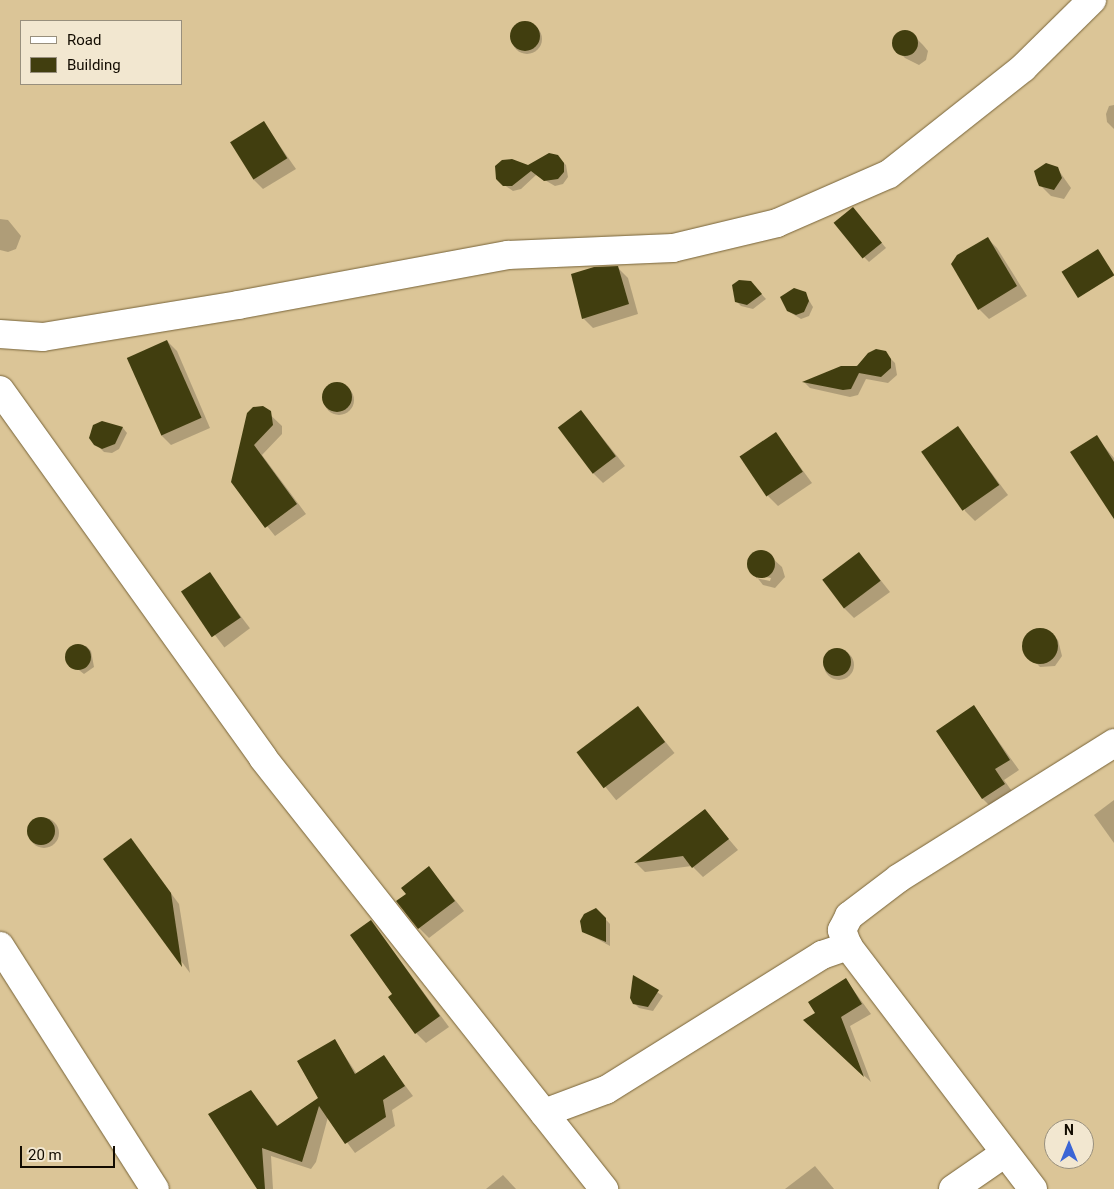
<!DOCTYPE html>
<html>
<head>
<meta charset="utf-8">
<style>
  body { margin:0 }
  #map { position:relative; width:1114px; height:1189px; overflow:hidden; background:#dbc597; font-family:Roboto,sans-serif }
  div>[style] { position:absolute }
  [style*='--x'] { left:calc(var(--x)*1px); top:calc(var(--y)*1px); width:calc(var(--w)*1px); rotate:calc(var(--a)*1deg) }
  .shadow>* { inset:0; background:#0003; transform-origin:0 0 }
  .round { border-radius:50% }
  .building>* { inset:0; background:#413e0f; transform-origin:0 0 }
  .roads { filter:drop-shadow(0 0 1px #776338) drop-shadow(0 0 1px #776338) }
  .minor>* { height:28px; margin:-14px; padding:0 14px; transform-origin:14px; border-radius:14px; background:#fff }
  span { translate:-50% -50%; white-space:nowrap; text-align:center; line-height:1.15; -webkit-text-stroke:5px #f2e7d0; paint-order:stroke }
  .legend { position:absolute; left:20px; top:20px; width:162px; height:65px; box-sizing:border-box; background:#f2e7d0; border:1px solid #988f7d; margin:0; padding:6px 9px; list-style:none; font-size:15px; color:#120b00 }
  .legend li { display:flex; align-items:center; gap:10px; height:25px }
  .legend b { width:25px; border:1px solid #988f7d }
  .north { position:absolute; left:1044px; top:1119px; width:50px; height:50px; box-sizing:border-box; background:#f2e7d0; border:1px solid #988f7d; border-radius:50%; rotate:0deg; font-size:14px; font-weight:700; line-height:20px; text-align:center; color:#120b00 }
  .north::after { content:''; display:block; margin:auto; width:18px; height:22px; background:#3b65d5; clip-path:polygon(50% 0,100% 100%,50% 72%,0 100%) }
  .scale { position:absolute; left:20px; top:1146px; width:95px; height:22px; box-sizing:border-box; border:2px solid #120b00; border-top:0; padding-left:6px; font-size:15px; line-height:18px; white-space:nowrap; color:#120b00; -webkit-text-stroke:4px #f2e7d0; paint-order:stroke }
</style>
</head>
<body>
<div id="map">
  <div class="shadow">
    <div class="round" style="left:512px;top:24px;width:30px;height:30px"></div>
    <div style="clip-path:polygon(900px 32px,912px 34px,923px 45px,928px 51px,926px 60px,919px 65px,905px 58px,895px 48px,894px 40px)"></div>
    <div style="clip-path:polygon(1114px 105px,1114px 129px,1107px 122px,1106px 114px,1109px 106px)"></div>
    <div style="clip-path:polygon(264px 123px,296px 169px,263px 189px,253px 179px)"></div>
    <div style="clip-path:polygon(561px 160px,566px 165px,568px 177px,563px 184px,555px 186px,536px 175px,521px 189px,513px 191px,500px 182px,529px 166px)"></div>
    <div style="clip-path:polygon(1057px 168px,1071px 188px,1064px 199px,1051px 196px,1040px 185px)"></div>
    <div style="clip-path:polygon(857px 213px,886px 248px,869px 262px,864px 257px)"></div>
    <div style="clip-path:polygon(0 219px,8px 220px,21px 236px,16px 249px,8px 252px,0 250px)"></div>
    <div style="clip-path:polygon(987px 238px,997px 248px,1027px 296px,989px 319px,979px 309px)"></div>
    <div style="clip-path:polygon(617px 267px,628px 278px,638px 314px,593px 328px,583px 318px)"></div>
    <div style="clip-path:polygon(733px 286px,755px 287px,766px 299px,753px 309px,741px 306px,736px 301px)"></div>
    <div style="clip-path:polygon(805px 294px,813px 307px,809px 316px,801px 319px,788px 311px)"></div>
    <div style="clip-path:polygon(167px 341px,177px 351px,210px 428px,171px 445px,161px 435px)"></div>
    <div style="clip-path:polygon(888px 356px,895px 363px,897px 375px,888px 383px,866px 379px,858px 395px,850px 397px,810px 388px,804px 382px)"></div>
    <div class="round" style="left:324px;top:385px;width:30px;height:30px"></div>
    <div style="clip-path:polygon(262px 407px,282px 426px,282px 434px,262px 455px,306px 514px,275px 536px,232px 482px)"></div>
    <div style="clip-path:polygon(581px 411px,625px 466px,603px 483px,593px 473px)"></div>
    <div style="clip-path:polygon(98px 423px,123px 428px,127px 433px,119px 449px,112px 453px,104px 452px,99px 447px)"></div>
    <div style="clip-path:polygon(958px 428px,1008px 495px,975px 521px,965px 511px)"></div>
    <div style="clip-path:polygon(776px 434px,812px 483px,778px 506px,768px 496px)"></div>
    <div style="clip-path:polygon(1096px 437px,1114px 458px,1114px 505px)"></div>
    <div style="clip-path:polygon(evenodd,759px 551px,771px 557px,782px 567px,785px 577px,775px 588px,763px 585px,748px 566px,751px 555px,759px 551px,756px 575px,771px 578px,770px 581px,756px 578px,756px 575px)"></div>
    <div style="clip-path:polygon(859px 553px,890px 592px,854px 618px,844px 608px)"></div>
    <div style="left:209px;top:574px;width:68px;height:32px;rotate:53deg"></div>
    <div style="clip-path:polygon(1043px 630px,1058px 640px,1062px 656px,1055px 666px,1040px 667px,1024px 650px,1025px 640px,1032px 632px)"></div>
    <div style="clip-path:polygon(74px 646px,86px 646px,91px 651px,94px 667px,84px 674px,66px 660px,67px 651px)"></div>
    <div class="round" style="left:824px;top:650px;width:30px;height:30px"></div>
    <div style="clip-path:polygon(974px 707px,1019px 770px,1004px 780px,1014px 794px,993px 809px,982px 798px)"></div>
    <div style="left:638px;top:708px;width:58px;height:75px;rotate:51deg"></div>
    <div style="clip-path:polygon(1114px 800px,1114px 843px,1094px 815px)"></div>
    <div style="clip-path:polygon(704px 810px,738px 850px,703px 877px,692px 866px,645px 872px,636px 863px)"></div>
    <div class="round" style="left:29px;top:818px;width:30px;height:30px"></div>
    <div style="clip-path:polygon(131px 840px,179px 904px,190px 973px,105px 859px)"></div>
    <div style="clip-path:polygon(429px 868px,464px 911px,429px 938px,419px 928px,408px 894px)"></div>
    <div style="clip-path:polygon(596px 909px,610px 924px,610px 946px,583px 931px)"></div>
    <div style="clip-path:polygon(371px 921px,449px 1027px,426px 1043px,416px 1033px,394px 994px)"></div>
    <div style="clip-path:polygon(634px 977px,663px 996px,653px 1011px,639px 1008px,634px 1003px)"></div>
    <div style="clip-path:polygon(846px 980px,871px 1014px,850px 1026px,871px 1082px,814px 1029px,817px 1014px)"></div>
    <div style="clip-path:polygon(334px 1040px,357px 1074px,383px 1056px,413px 1096px,392px 1110px,395px 1126px,355px 1153px,328px 1117px,316px 1162px,311px 1169px,271px 1156px,273px 1189px,259px 1189px,251px 1091px,278px 1126px,320px 1099px)"></div>
    <div style="clip-path:polygon(815px 1166px,834px 1189px,785px 1189px)"></div>
    <div style="clip-path:polygon(503px 1175px,516px 1189px,486px 1189px)"></div>
  </div>
  <div class="building">
    <div class="round" style="left:510px;top:21px;width:30px;height:30px"></div>
    <div class="round" style="left:892px;top:30px;width:26px;height:26px"></div>
    <div style="left:264px;top:121px;width:44px;height:40px;rotate:58deg"></div>
    <div style="clip-path:polygon(549px 153px,558px 155px,564px 163px,564px 172px,558px 179px,544px 181px,531px 171px,512px 186px,503px 186px,496px 179px,495px 166px,502px 160px,512px 159px,528px 165px)"></div>
    <div style="clip-path:polygon(1046px 163px,1058px 167px,1062px 178px,1054px 190px,1039px 186px,1037px 181px,1034px 171px)"></div>
    <div style="left:853px;top:207px;width:46px;height:25px;rotate:51deg"></div>
    <div style="clip-path:polygon(988px 237px,1017px 286px,978px 310px,951px 264px,957px 255px)"></div>
    <div style="left:1098px;top:249px;width:31px;height:43px;rotate:58deg"></div>
    <div style="clip-path:polygon(618px 266px,629px 304px,582px 319px,571px 274px,594px 267px)"></div>
    <div style="clip-path:polygon(739px 280px,751px 281px,762px 294px,747px 305px,735px 302px,732px 285px)"></div>
    <div style="clip-path:polygon(794px 288px,806px 292px,809px 301px,804px 312px,796px 315px,787px 311px,780px 297px)"></div>
    <div style="left:167px;top:340px;width:85px;height:44px;rotate:66deg"></div>
    <div style="clip-path:polygon(876px 349px,886px 351px,891px 359px,891px 368px,881px 377px,859px 373px,851px 389px,843px 390px,802px 382px,841px 366px,857px 366px,868px 353px)"></div>
    <div class="round" style="left:322px;top:382px;width:30px;height:30px"></div>
    <div style="clip-path:polygon(263px 406px,271px 411px,273px 425px,254px 445px,297px 504px,265px 528px,231px 482px,247px 413px,253px 407px)"></div>
    <div style="left:581px;top:410px;width:58px;height:29px;rotate:53deg"></div>
    <div style="clip-path:polygon(102px 421px,123px 427px,115px 444px,102px 449px,94px 445px,89px 438px,93px 425px)"></div>
    <div style="left:958px;top:426px;width:72px;height:45px;rotate:55deg"></div>
    <div style="left:776px;top:432px;width:48px;height:44px;rotate:56deg"></div>
    <div style="clip-path:polygon(1097px 435px,1114px 462px,1114px 519px,1070px 452px)"></div>
    <div class="round" style="left:747px;top:550px;width:28px;height:28px"></div>
    <div style="left:859px;top:552px;width:36px;height:46px;rotate:53deg"></div>
    <div style="left:210px;top:572px;width:55px;height:35px;rotate:56deg"></div>
    <div class="round" style="left:1022px;top:628px;width:36px;height:36px"></div>
    <div class="round" style="left:65px;top:644px;width:26px;height:26px"></div>
    <div class="round" style="left:823px;top:648px;width:28px;height:28px"></div>
    <div style="clip-path:polygon(974px 705px,1010px 760px,995px 769px,1005px 784px,982px 799px,936px 731px)"></div>
    <div style="left:638px;top:706px;width:45px;height:77px;rotate:53deg"></div>
    <div style="clip-path:polygon(705px 809px,729px 839px,692px 868px,683px 856px,634px 863px)"></div>
    <div class="round" style="left:27px;top:817px;width:28px;height:28px"></div>
    <div style="clip-path:polygon(131px 838px,171px 893px,182px 967px,103px 859px)"></div>
    <div style="clip-path:polygon(429px 866px,455px 901px,418px 929px,396px 901px,406px 894px,401px 888px)"></div>
    <div style="clip-path:polygon(596px 908px,606px 918px,606px 942px,582px 932px,580px 921px,584px 914px)"></div>
    <div style="clip-path:polygon(371px 920px,440px 1016px,415px 1034px,388px 997px,392px 994px,350px 935px)"></div>
    <div style="clip-path:polygon(633px 975px,659px 990px,648px 1007px,633px 1004px,630px 998px)"></div>
    <div style="clip-path:polygon(846px 978px,862px 1004px,841px 1017px,864px 1077px,803px 1020px,815px 1013px,808px 1002px)"></div>
    <div style="clip-path:polygon(335px 1039px,355px 1074px,384px 1055px,405px 1086px,383px 1100px,386px 1117px,345px 1144px,319px 1106px,302px 1162px,262px 1148px,265px 1189px,257px 1189px,208px 1114px,251px 1090px,277px 1126px,318px 1098px,297px 1061px)"></div>
  </div>
  <div class="roads">
    <div class="minor">
      <div style="--x:0;--y:334;--w:43;--a:4"></div>
      <div style="--x:43;--y:337;--w:198;--a:-9.3"></div>
      <div style="--x:238;--y:305;--w:275;--a:-10.5"></div>
      <div style="--x:508;--y:255;--w:165;--a:-2.4"></div>
      <div style="--x:673;--y:248;--w:107;--a:-13.5"></div>
      <div style="--x:777;--y:223;--w:122;--a:-23.6"></div>
      <div style="--x:889;--y:174;--w:171;--a:-38.3"></div>
      <div style="--x:1023;--y:68;--w:97;--a:-44.6"></div>
      <div style="--x:0;--y:390;--w:452;--a:54.4"></div>
      <div style="--x:263;--y:758;--w:550;--a:51.65"></div>
      <div style="--x:0;--y:946;--w:288;--a:57.5"></div>
      <div style="--x:544;--y:1113;--w:66;--a:-20.4"></div>
      <div style="--x:606;--y:1090;--w:255;--a:-32"></div>
      <div style="--x:822;--y:955;--w:28;--a:-19"></div>
      <div style="--x:953;--y:1189;--w:63;--a:-34.7"></div>
      <div style="--x:1033;--y:1189;--w:305;--a:-127.3"></div>
      <div style="--x:848;--y:946;--w:17;--a:-111"></div>
      <div style="--x:842;--y:930;--w:16;--a:-63"></div>
      <div style="--x:849;--y:916;--w:63;--a:-37.2"></div>
      <div style="--x:899;--y:878;--w:254;--a:-32.1"></div>
    </div>
  </div>
  <ul class="legend">
  <li><b style="height:6px;background:#fff"></b>Road</li>
  <li><b style="height:14px;background:#413e0f"></b>Building</li>
  </ul>
  <div class="north">N</div>
  <div class="scale">20 m</div>
</div>
</body>
</html>
